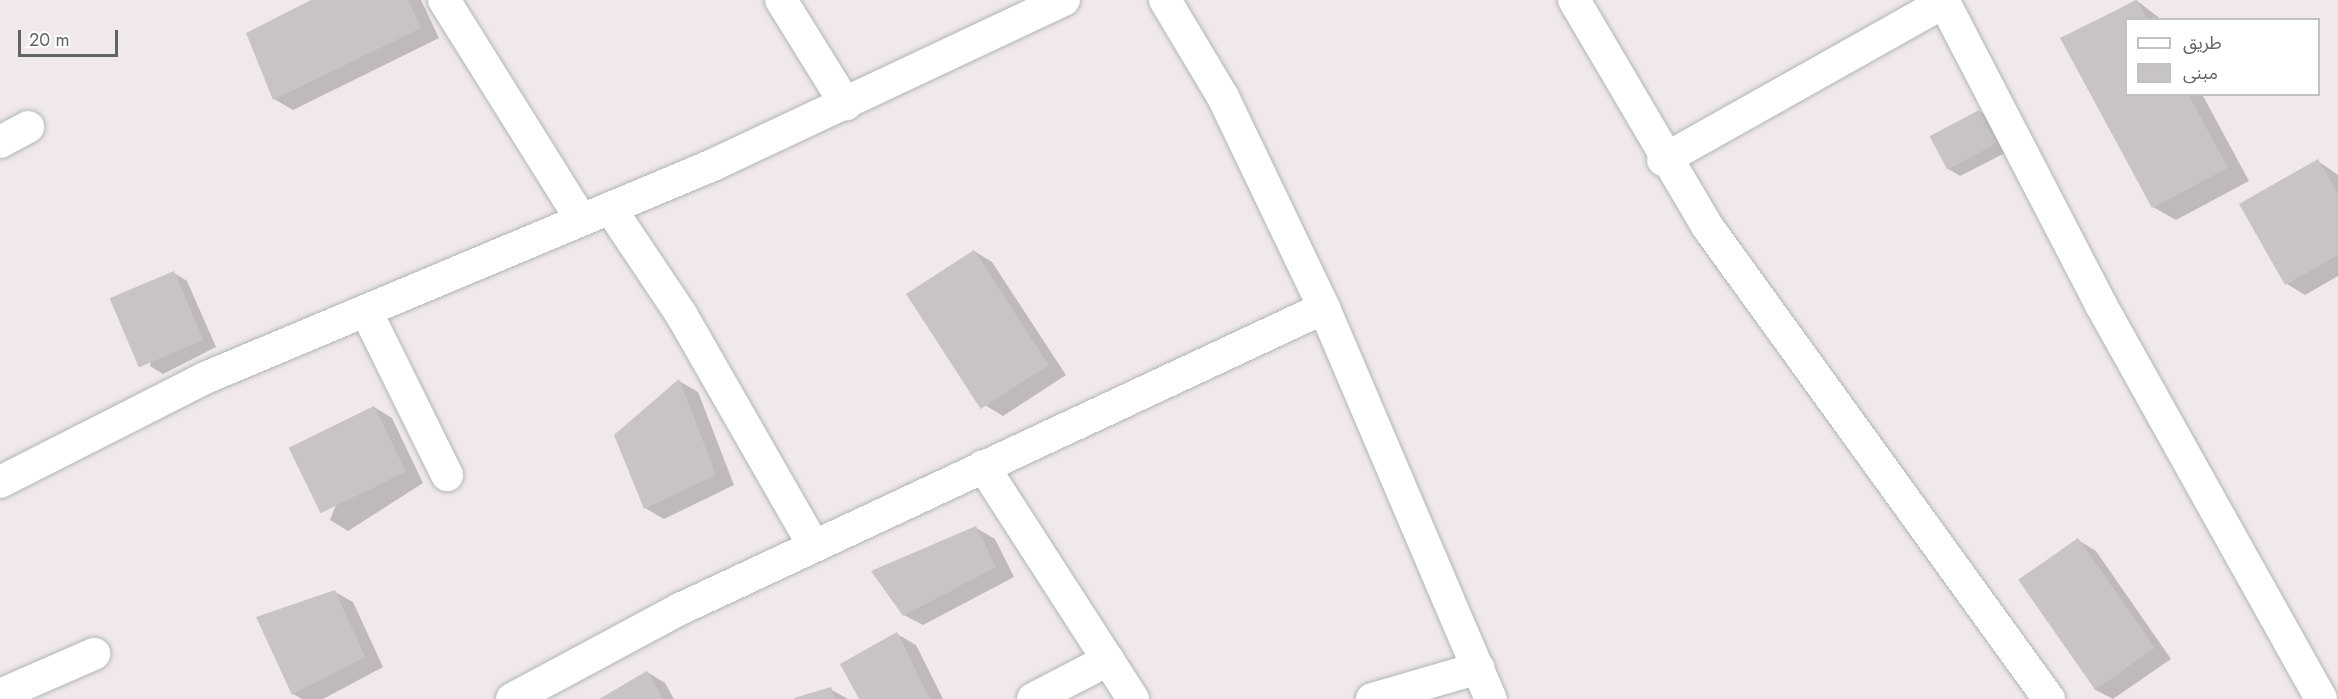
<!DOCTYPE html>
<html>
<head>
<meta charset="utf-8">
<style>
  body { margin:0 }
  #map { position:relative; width:2338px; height:699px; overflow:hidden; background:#f0e8ec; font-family:Jost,"Noto Sans Arabic",sans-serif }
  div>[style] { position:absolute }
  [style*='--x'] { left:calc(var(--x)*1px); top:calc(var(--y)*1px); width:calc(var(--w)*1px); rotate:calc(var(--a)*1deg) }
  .shadow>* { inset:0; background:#0003 }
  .building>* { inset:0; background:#c8c3c7; transform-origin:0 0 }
  .roads { filter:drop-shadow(0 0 2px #b0b6b2) drop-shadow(0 0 2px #b0b6b2) }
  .minor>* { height:32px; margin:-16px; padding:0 16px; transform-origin:16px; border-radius:16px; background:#fff }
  span { translate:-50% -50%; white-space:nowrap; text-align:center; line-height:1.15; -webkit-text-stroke:5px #fff; paint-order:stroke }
  .legend { position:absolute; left:2125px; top:18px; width:195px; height:78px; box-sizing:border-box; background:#fff; border:2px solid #bfc2c0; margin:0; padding:8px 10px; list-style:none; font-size:18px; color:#5f6661 }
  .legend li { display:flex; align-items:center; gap:12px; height:30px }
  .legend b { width:30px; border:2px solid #bfc2c0 }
  .scale { position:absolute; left:18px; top:30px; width:100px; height:27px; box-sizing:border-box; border:3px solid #5f6661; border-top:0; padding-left:8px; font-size:18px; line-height:21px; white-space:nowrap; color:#5f6661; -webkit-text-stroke:4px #fff; paint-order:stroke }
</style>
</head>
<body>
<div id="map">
  <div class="shadow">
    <div style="clip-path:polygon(314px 0,421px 0,439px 38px,293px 110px,274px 99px,248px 34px)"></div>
    <div style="clip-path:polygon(2136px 0,2162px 20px,2126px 20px,2126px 94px,2202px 94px,2249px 181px,2176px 220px,2153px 207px,2062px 39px)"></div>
    <div style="clip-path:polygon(1979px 111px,1992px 119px,2009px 151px,1960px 176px,1947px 168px)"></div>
    <div style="clip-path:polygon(2318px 161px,2338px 175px,2338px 276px,2305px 295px,2287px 284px)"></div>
    <div style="clip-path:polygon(974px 251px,992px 262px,1066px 375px,1003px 416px,985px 405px)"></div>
    <div style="clip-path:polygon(174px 273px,187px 281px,216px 347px,163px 374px,150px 366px)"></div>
    <div style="clip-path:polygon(679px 381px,698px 392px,734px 485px,664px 519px,645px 508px)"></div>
    <div style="clip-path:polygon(374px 407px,392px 418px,423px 483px,348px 531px,330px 520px)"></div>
    <div style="clip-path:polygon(976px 528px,995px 539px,1014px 577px,923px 625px,904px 615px)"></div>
    <div style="clip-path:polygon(2078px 540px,2096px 551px,2171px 659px,2113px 699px,2094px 689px)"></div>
    <div style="clip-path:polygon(335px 592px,353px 602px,383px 667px,323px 699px,302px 699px,293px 694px)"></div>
    <div style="clip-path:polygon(897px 634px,916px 645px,943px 699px,860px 699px)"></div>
    <div style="clip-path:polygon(647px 672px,665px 683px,674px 699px,602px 699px)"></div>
    <div style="clip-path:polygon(830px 689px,848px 699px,797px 699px)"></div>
  </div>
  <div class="building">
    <div style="clip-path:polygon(311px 0,408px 0,421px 28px,273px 100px,246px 33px)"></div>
    <div style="clip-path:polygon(2137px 0,2147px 20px,2126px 20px,2126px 94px,2188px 94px,2228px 168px,2152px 208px,2060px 38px)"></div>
    <div style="left:1979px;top:110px;width:38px;height:56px;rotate:62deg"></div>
    <div style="clip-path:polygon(2318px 159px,2338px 194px,2338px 255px,2285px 285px,2239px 204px)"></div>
    <div style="left:974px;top:250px;width:137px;height:81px;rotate:57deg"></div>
    <div style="left:174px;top:271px;width:75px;height:70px;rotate:67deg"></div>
    <div style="clip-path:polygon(679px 379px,716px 475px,644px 509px,614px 435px)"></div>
    <div style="left:374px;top:406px;width:73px;height:95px;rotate:64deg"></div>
    <div style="clip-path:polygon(976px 526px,996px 567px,903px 616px,871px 571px)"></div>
    <div style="left:2078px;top:538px;width:134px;height:73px;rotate:55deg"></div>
    <div style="clip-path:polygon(335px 590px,365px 657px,292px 695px,256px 617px)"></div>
    <div style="clip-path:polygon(897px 632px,930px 699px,859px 699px,840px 664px)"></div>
    <div style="clip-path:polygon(647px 671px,663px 699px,599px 699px)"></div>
    <div style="clip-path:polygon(831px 687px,835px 699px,794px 699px,794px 698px)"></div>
  </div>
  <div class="roads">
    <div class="minor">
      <div style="--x:444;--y:0;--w:258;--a:58"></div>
      <div style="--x:781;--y:0;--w:123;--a:58.2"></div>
      <div style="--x:1165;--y:0;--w:113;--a:59.1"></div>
      <div style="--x:1223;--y:97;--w:234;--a:64.4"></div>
      <div style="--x:1324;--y:308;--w:425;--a:66.9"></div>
      <div style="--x:1574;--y:0;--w:262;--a:59.5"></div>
      <div style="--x:1707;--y:226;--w:584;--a:54.13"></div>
      <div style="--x:1943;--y:0;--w:343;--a:62.6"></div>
      <div style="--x:2101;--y:305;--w:451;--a:60.8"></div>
      <div style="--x:0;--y:142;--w:32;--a:-28"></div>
      <div style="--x:1663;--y:160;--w:322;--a:-29.3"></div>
      <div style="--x:610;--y:208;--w:128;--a:56.2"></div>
      <div style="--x:681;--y:314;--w:267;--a:60.2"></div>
      <div style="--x:367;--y:313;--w:181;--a:63.7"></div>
      <div style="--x:983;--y:466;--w:277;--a:57.2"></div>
      <div style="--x:0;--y:482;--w:230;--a:-26.9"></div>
      <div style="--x:205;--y:378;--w:551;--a:-22.75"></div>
      <div style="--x:713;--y:165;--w:388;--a:-25.2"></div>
      <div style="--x:0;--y:695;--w:103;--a:-23.6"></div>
      <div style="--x:512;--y:699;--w:191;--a:-28.2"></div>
      <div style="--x:680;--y:609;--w:711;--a:-25.05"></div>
      <div style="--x:1033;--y:699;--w:85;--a:-27.5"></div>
      <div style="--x:1372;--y:699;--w:111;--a:-16.2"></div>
    </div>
  </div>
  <ul class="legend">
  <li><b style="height:8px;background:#fff"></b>طريق</li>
  <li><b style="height:16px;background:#c8c3c7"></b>مبنى</li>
  </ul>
  <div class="scale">20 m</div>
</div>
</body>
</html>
